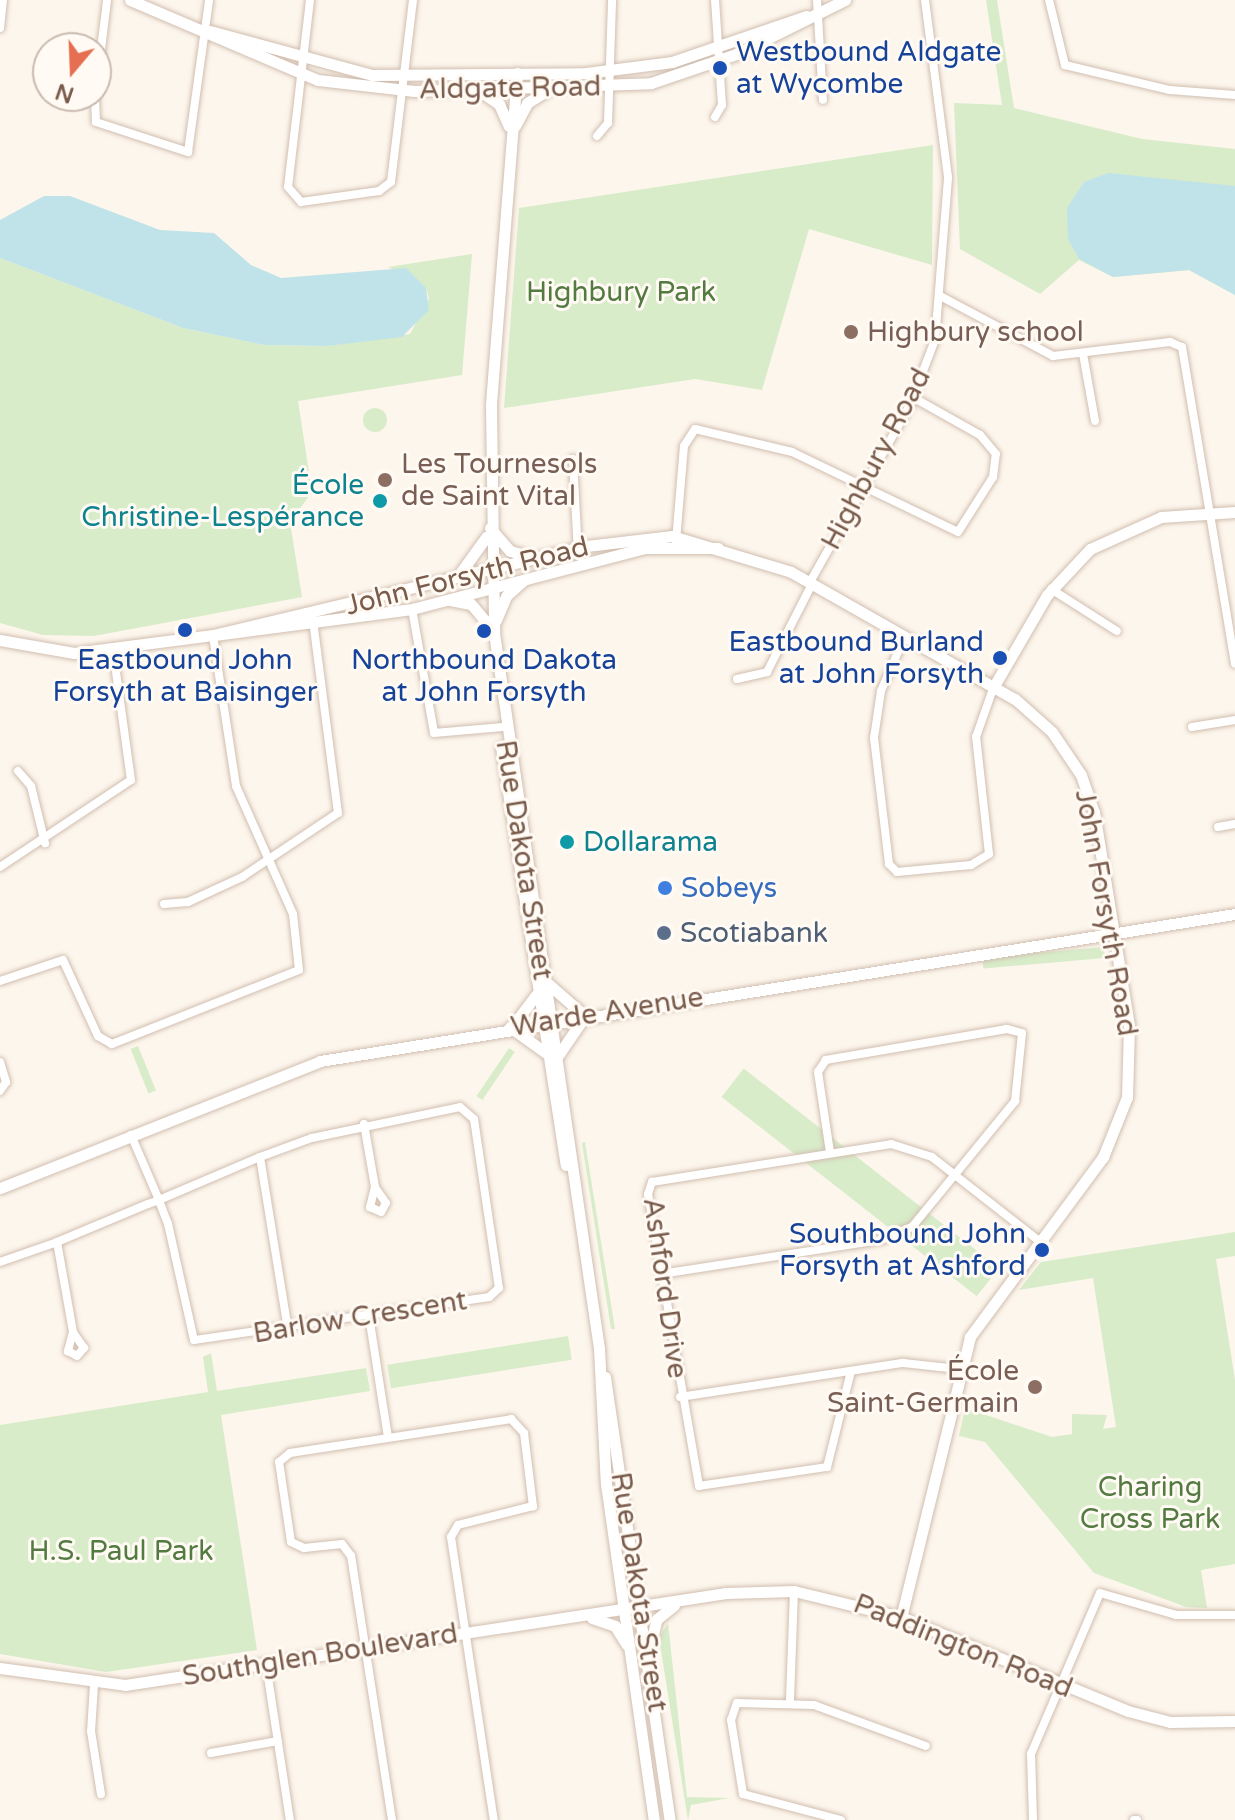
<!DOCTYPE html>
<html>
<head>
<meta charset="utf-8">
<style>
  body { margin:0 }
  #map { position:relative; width:1235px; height:1820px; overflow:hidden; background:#fdf6ec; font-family:"Varela Round",sans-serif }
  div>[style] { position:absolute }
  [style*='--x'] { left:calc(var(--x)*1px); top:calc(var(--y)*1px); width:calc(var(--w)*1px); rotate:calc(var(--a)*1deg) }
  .green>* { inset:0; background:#d8ecc9; transform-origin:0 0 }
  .round { border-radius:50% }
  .water>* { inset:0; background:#bfe3e8 }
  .roads { filter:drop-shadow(0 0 2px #d1beb0) drop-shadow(0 0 2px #d1beb0) }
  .street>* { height:8px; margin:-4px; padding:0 4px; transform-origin:4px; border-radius:4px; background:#fff }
  .secondary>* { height:11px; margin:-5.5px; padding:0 5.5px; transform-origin:5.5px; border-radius:5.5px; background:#fff }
  .dots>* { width:22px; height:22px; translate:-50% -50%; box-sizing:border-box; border:4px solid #fffaf3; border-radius:50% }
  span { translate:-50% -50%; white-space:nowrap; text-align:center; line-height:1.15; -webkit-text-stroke:6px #fffaf3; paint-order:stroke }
  .transit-label { font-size:28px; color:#164399 }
  .left { translate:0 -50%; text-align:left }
  .right { translate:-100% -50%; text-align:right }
  .street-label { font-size:28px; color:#7a5c4d }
  .park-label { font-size:28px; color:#537a41 }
  .education-label { font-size:28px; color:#785e54 }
  .culture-label { font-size:28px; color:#0d838f }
  .shop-label { font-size:28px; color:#366cbe }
  .service-label { font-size:28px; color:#4e5e75 }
  .north { position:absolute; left:32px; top:32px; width:80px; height:80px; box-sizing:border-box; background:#fffaf3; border:2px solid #cabbb1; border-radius:50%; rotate:199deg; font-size:22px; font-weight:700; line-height:32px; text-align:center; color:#7a5c4d }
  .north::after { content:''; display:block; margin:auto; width:28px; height:36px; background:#e76f51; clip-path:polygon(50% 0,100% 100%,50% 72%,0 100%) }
</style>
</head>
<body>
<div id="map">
  <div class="green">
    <div style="clip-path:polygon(986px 0,997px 0,1014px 108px,1142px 139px,1235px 149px,1235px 295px,1189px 270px,1113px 277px,1079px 260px,1040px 294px,960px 249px,954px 103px,1002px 105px)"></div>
    <div style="clip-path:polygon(933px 145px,932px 265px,809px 229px,762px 390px,695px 379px,504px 408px,519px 208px)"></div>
    <div style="clip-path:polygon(472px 254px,462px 375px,298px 401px,312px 492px,290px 522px,302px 597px,94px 636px,43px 635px,0 623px,0 258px,183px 328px,264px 345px,327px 346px,410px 334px,429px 299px,426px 288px,388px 267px)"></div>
    <div class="round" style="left:363px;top:408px;width:24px;height:24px"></div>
    <div style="left:1104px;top:947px;width:11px;height:122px;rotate:85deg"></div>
    <div style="left:138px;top:1046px;width:48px;height:8px;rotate:68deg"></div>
    <div style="left:509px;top:1048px;width:7px;height:58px;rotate:34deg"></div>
    <div style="clip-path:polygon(585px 1142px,615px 1329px,611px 1329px,582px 1143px)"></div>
    <div style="clip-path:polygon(1235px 1232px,1235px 1256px,1216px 1259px,1235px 1380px,1235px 1564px,1201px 1570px,1207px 1608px,1186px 1607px,1094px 1573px,985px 1442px,959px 1436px,965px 1408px,1052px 1437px,1072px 1434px,1072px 1414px,1107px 1415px,1103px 1429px,1116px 1427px,1093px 1278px,1019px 1290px,1041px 1262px)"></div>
    <div style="left:999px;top:1268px;width:36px;height:324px;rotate:128deg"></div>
    <div style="left:568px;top:1336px;width:24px;height:183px;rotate:81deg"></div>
    <div style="clip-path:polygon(211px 1353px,217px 1391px,366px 1368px,370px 1391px,221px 1415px,257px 1650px,106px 1672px,0 1654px,0 1425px,208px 1392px,203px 1357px)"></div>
    <div style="clip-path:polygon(668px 1623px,687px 1797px,729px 1798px,691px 1805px,688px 1820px,659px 1638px)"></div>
  </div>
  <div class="water">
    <div style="clip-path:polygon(1108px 173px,1235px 186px,1235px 295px,1189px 270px,1113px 277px,1079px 259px,1068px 239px,1067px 208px,1084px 182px)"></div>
    <div style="clip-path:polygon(44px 196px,70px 196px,160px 230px,214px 233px,251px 265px,281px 278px,406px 268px,426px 288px,429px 310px,402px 337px,327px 346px,264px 345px,183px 328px,0 258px,0 220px)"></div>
  </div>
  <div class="roads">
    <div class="street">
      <div style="--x:310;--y:0;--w:188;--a:96.7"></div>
      <div style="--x:288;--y:187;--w:20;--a:49"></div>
      <div style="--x:301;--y:202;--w:79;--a:-8"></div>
      <div style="--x:379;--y:191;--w:15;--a:-37"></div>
      <div style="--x:391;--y:182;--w:183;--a:-83.1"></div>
      <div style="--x:817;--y:0;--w:100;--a:86.6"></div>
      <div style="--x:1049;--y:0;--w:67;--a:76.2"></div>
      <div style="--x:1065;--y:65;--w:108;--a:13.4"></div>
      <div style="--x:1170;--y:90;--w:65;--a:4.4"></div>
      <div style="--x:0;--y:28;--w:28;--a:-84"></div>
      <div style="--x:96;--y:90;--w:91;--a:-83"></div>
      <div style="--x:95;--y:96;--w:26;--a:88"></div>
      <div style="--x:96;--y:122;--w:97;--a:18.1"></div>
      <div style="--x:188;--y:152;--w:153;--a:-82.1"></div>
      <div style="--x:715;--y:117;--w:14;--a:-60"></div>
      <div style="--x:722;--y:105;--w:105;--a:-93.8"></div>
      <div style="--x:597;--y:136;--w:17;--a:-50"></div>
      <div style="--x:608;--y:123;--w:123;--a:-88.1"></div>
      <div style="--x:942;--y:297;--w:126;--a:28"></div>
      <div style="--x:1053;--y:356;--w:118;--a:-6.8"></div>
      <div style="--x:1170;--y:342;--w:13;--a:23"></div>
      <div style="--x:1182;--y:347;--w:321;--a:80.5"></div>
      <div style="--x:1083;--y:354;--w:68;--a:79.8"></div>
      <div style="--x:573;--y:459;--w:97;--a:87"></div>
      <div style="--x:676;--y:541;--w:95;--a:-85.2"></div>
      <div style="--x:684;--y:446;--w:20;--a:-57"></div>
      <div style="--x:695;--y:429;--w:100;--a:13.3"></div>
      <div style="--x:792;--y:452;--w:184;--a:25.7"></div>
      <div style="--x:958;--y:532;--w:65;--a:-57.5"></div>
      <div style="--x:993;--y:477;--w:23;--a:-83"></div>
      <div style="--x:996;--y:454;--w:25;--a:-130"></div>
      <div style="--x:980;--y:435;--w:76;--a:-150.7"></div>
      <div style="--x:810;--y:582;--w:203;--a:-60.5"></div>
      <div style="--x:910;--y:405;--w:70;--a:-69"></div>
      <div style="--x:935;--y:340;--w:164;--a:-85.4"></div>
      <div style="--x:948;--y:177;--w:178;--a:-97.4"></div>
      <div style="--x:1051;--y:589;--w:78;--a:32.5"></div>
      <div style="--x:412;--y:609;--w:126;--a:79.9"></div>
      <div style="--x:434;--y:733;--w:69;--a:-5"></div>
      <div style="--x:905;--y:636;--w:60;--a:113.6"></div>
      <div style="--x:881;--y:691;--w:48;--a:98.5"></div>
      <div style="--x:874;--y:738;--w:127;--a:83.2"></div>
      <div style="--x:889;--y:864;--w:11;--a:45"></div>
      <div style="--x:897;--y:872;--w:74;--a:-5.4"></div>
      <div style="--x:971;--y:865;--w:21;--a:-31"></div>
      <div style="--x:989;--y:854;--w:118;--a:-96.3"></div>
      <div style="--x:976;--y:737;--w:54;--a:-70.6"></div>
      <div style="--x:737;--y:679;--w:31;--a:-13"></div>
      <div style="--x:767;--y:672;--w:99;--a:-62.9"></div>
      <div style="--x:1192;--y:727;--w:44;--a:-9.2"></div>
      <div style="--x:18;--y:771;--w:20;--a:49"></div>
      <div style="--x:31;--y:786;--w:59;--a:76.2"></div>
      <div style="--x:1218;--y:827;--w:17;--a:-10"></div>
      <div style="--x:0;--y:867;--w:157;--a:-33.6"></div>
      <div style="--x:131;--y:780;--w:131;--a:-97.9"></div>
      <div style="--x:164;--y:904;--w:24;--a:-5"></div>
      <div style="--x:188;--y:902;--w:60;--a:-24.8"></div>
      <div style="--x:242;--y:877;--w:115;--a:-33.7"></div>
      <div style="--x:338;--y:813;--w:195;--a:-97.4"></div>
      <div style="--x:0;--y:981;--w:66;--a:-18.4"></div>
      <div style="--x:63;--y:960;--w:84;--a:65.3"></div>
      <div style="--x:98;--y:1036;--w:16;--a:30"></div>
      <div style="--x:112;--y:1044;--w:201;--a:-21.6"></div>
      <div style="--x:299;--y:970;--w:56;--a:-96.1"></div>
      <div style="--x:293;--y:914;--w:140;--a:-114"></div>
      <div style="--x:236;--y:786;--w:153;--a:-98.7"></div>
      <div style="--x:0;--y:1062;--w:21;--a:73"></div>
      <div style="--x:6;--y:1082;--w:11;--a:124"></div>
      <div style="--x:364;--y:1124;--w:64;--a:80.1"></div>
      <div style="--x:375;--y:1187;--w:21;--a:104"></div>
      <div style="--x:370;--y:1207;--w:12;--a:24"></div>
      <div style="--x:381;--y:1212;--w:10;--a:-61"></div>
      <div style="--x:386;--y:1203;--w:19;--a:-125"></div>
      <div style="--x:260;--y:1157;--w:174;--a:80.8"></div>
      <div style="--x:57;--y:1242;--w:91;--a:79.9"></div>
      <div style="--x:73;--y:1332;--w:20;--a:105"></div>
      <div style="--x:68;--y:1351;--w:10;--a:29"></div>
      <div style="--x:77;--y:1356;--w:11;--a:-49"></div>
      <div style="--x:84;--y:1348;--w:19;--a:-125"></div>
      <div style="--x:0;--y:1262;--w:60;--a:-19.3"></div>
      <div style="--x:57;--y:1242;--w:99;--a:-22.7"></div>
      <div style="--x:148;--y:1204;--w:12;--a:-20"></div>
      <div style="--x:159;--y:1200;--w:110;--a:-23.1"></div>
      <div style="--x:260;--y:1157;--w:55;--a:-20.1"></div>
      <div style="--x:312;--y:1138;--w:151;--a:-11.8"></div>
      <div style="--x:460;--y:1107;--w:18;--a:41"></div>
      <div style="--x:474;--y:1119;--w:171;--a:81.6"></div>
      <div style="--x:499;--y:1288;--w:13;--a:138"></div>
      <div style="--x:489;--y:1297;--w:298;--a:171.7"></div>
      <div style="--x:194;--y:1340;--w:119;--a:-102.6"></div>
      <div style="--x:168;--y:1224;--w:26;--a:-111"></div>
      <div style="--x:159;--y:1200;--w:71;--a:-113.3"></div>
      <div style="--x:661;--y:1274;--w:223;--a:-8.8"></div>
      <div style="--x:881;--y:1240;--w:34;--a:-23"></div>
      <div style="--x:912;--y:1227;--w:163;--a:-50.7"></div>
      <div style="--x:1015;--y:1101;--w:68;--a:-84.1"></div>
      <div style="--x:1022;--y:1033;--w:16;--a:-165"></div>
      <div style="--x:1007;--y:1029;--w:184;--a:170.3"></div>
      <div style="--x:826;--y:1060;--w:14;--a:124"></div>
      <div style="--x:818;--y:1072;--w:81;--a:81.5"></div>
      <div style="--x:369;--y:1316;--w:123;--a:81.1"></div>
      <div style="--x:851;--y:1371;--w:99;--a:104"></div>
      <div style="--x:827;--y:1467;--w:129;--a:171.6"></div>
      <div style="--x:699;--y:1486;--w:296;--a:-99.9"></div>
      <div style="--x:648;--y:1194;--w:13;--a:-72"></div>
      <div style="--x:652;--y:1182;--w:242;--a:-9"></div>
      <div style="--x:891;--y:1144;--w:43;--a:17.6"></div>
      <div style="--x:932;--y:1157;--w:136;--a:38.1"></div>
      <div style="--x:680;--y:1397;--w:226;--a:-8.7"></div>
      <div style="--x:903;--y:1363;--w:56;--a:6.1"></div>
      <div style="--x:266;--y:1664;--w:158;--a:81.3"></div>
      <div style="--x:94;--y:1685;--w:46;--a:93.7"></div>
      <div style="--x:91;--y:1731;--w:64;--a:81"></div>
      <div style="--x:790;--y:1700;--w:109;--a:-87.9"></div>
      <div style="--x:211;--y:1753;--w:68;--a:-10.2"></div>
      <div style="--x:392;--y:1820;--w:267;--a:-98.8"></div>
      <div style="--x:351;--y:1556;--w:15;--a:-127"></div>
      <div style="--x:342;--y:1544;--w:38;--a:174"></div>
      <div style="--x:304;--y:1548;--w:14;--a:-155"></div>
      <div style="--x:291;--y:1542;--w:81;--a:-98.5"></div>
      <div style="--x:279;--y:1462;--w:14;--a:-39"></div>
      <div style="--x:290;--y:1453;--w:224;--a:-8.7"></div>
      <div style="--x:511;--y:1419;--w:19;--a:47"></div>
      <div style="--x:524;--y:1433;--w:74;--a:83"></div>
      <div style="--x:533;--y:1506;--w:77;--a:165.8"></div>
      <div style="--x:458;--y:1525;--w:14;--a:120"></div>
      <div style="--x:451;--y:1537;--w:286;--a:81.4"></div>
      <div style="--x:841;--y:1820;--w:101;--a:-165.1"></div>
      <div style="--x:743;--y:1794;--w:75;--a:-99.2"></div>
      <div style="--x:731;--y:1720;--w:18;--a:-71"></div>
      <div style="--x:737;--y:1703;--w:77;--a:1.5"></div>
      <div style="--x:814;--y:1705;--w:119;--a:20.1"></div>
      <div style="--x:1033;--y:1820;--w:66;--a:-91.7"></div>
      <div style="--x:1031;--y:1754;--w:175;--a:-66.8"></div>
      <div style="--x:1100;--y:1593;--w:79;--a:16.1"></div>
      <div style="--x:1176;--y:1615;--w:59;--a:0"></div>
      <div style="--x:1134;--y:1820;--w:3;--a:0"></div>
    </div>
    <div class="secondary">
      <div style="--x:130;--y:0;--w:204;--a:23.1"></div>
      <div style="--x:318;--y:80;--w:97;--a:6.5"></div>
      <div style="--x:414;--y:91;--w:237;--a:-1.9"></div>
      <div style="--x:651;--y:83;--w:90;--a:-18.8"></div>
      <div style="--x:736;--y:54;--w:122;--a:-26.4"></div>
      <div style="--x:210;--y:31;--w:168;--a:15.2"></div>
      <div style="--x:372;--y:75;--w:214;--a:-0.5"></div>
      <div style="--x:586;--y:73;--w:87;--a:-7.3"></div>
      <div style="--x:672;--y:62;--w:142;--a:-18.9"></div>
      <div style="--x:517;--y:73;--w:334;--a:94.5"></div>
      <div style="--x:491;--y:406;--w:227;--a:89.2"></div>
      <div style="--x:494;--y:633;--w:723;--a:81.65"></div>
      <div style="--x:599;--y:1348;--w:136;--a:87.1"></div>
      <div style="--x:606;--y:1484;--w:339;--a:81.9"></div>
      <div style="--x:481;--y:92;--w:22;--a:34"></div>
      <div style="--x:499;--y:104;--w:24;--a:66"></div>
      <div style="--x:515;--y:126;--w:26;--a:-62"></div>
      <div style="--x:527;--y:103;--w:25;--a:-32"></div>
      <div style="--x:490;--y:528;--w:30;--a:49"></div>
      <div style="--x:510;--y:551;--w:24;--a:15"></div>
      <div style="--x:458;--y:576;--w:49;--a:-54.1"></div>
      <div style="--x:450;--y:600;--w:21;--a:11"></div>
      <div style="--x:471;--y:604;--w:33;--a:50"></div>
      <div style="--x:496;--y:620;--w:26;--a:-67"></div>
      <div style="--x:506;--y:596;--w:24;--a:-42"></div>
      <div style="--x:214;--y:635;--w:200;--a:-7.5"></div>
      <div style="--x:412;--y:609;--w:241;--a:-14.7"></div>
      <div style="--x:645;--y:548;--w:73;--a:0"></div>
      <div style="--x:0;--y:640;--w:75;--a:10"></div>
      <div style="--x:74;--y:653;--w:140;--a:-7.4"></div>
      <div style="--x:213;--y:635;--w:383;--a:-13.4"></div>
      <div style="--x:586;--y:546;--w:87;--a:-6.6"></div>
      <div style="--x:672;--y:536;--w:124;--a:16.8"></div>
      <div style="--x:791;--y:572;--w:257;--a:29.6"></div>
      <div style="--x:1015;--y:699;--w:50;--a:41.7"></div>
      <div style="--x:1052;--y:732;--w:52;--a:56"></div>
      <div style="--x:1081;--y:775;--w:39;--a:71"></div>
      <div style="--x:1094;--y:812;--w:217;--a:80.7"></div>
      <div style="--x:1129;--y:1026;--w:71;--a:91.6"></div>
      <div style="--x:1127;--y:1097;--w:65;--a:111.8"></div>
      <div style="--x:1103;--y:1157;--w:224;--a:126.5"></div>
      <div style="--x:970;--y:1337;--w:288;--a:103.8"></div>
      <div style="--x:994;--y:686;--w:105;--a:-59.8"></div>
      <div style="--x:1047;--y:595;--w:63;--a:-46.9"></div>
      <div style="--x:1090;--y:549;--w:78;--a:-24.3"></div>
      <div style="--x:1161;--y:517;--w:74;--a:-3.9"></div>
      <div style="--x:501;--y:747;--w:423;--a:81.2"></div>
      <div style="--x:546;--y:982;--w:52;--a:41.1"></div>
      <div style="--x:514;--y:1024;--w:36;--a:-53"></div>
      <div style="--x:510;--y:1027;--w:44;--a:35.8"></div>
      <div style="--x:557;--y:1057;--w:50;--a:-55.7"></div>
      <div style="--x:0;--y:1188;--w:344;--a:-21.6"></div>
      <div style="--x:320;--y:1061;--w:927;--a:-9.13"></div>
      <div style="--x:605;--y:1377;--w:448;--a:81.7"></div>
      <div style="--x:592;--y:1618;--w:24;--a:19"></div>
      <div style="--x:615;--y:1626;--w:22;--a:58"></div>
      <div style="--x:649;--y:1650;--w:32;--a:-76"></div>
      <div style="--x:657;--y:1619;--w:22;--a:-39"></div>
      <div style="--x:0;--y:1668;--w:126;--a:7.7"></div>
      <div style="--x:125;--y:1685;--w:608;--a:-8.7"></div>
      <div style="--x:726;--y:1593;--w:68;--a:-1.7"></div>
      <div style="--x:794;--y:1591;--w:110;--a:13.7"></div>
      <div style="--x:901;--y:1617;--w:246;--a:22.5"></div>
      <div style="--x:1128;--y:1711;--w:43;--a:14.7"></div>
      <div style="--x:1170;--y:1722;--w:65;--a:-0.9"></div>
    </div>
  </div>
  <div class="dots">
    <div style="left:720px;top:68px;background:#1a4fb4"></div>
    <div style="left:851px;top:332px;background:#8d6e63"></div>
    <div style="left:385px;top:480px;background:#8d6e63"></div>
    <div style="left:380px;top:501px;background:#0f9aa8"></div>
    <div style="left:185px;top:630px;background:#1a4fb4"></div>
    <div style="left:484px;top:631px;background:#1a4fb4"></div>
    <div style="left:1000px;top:658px;background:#1a4fb4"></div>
    <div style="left:567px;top:842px;background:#0f9aa8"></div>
    <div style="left:665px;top:888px;background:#3f7fe0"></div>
    <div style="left:664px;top:933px;background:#5c6f8a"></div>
    <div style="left:1042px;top:1250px;background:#1a4fb4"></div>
    <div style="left:1035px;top:1387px;background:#8d6e63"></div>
  </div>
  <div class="transit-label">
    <span class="left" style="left:736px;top:68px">Westbound Aldgate<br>at Wycombe</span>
    <span class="right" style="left:984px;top:658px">Eastbound Burland<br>at John Forsyth</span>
    <span style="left:185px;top:676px">Eastbound John<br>Forsyth at Baisinger</span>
    <span style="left:484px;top:676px">Northbound Dakota<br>at John Forsyth</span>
    <span class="right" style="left:1026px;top:1250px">Southbound John<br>Forsyth at Ashford</span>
  </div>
  <div class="street-label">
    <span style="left:510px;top:88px;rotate:-1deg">Aldgate Road</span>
    <span style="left:876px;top:459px;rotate:-62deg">Highbury Road</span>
    <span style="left:467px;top:576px;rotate:-14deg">John Forsyth Road</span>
    <span style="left:524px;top:860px;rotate:81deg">Rue Dakota Street</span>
    <span style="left:1106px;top:913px;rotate:80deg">John Forsyth Road</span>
    <span style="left:607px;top:1012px;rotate:-9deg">Warde Avenue</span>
    <span style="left:665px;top:1288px;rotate:82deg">Ashford Drive</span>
    <span style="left:360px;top:1317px;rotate:-9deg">Barlow Crescent</span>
    <span style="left:639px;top:1592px;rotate:81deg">Rue Dakota Street</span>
    <span style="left:963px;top:1646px;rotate:22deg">Paddington Road</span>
    <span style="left:320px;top:1655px;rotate:-9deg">Southglen Boulevard</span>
  </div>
  <div class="park-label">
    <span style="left:621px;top:292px">Highbury Park</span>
    <span style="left:1150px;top:1503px">Charing<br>Cross Park</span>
    <span style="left:121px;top:1551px">H.S. Paul Park</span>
  </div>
  <div class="education-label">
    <span class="left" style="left:867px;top:332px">Highbury school</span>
    <span class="left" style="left:401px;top:480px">Les Tournesols<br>de Saint Vital</span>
    <span class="right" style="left:1019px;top:1387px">École<br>Saint-Germain</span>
  </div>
  <div class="culture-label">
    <span class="right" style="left:364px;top:501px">École<br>Christine-Lespérance</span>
    <span class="left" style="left:583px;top:842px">Dollarama</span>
  </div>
  <div class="shop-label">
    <span class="left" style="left:681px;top:888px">Sobeys</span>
  </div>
  <div class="service-label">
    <span class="left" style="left:680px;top:933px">Scotiabank</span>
  </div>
  <div class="north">N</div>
</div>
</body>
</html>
